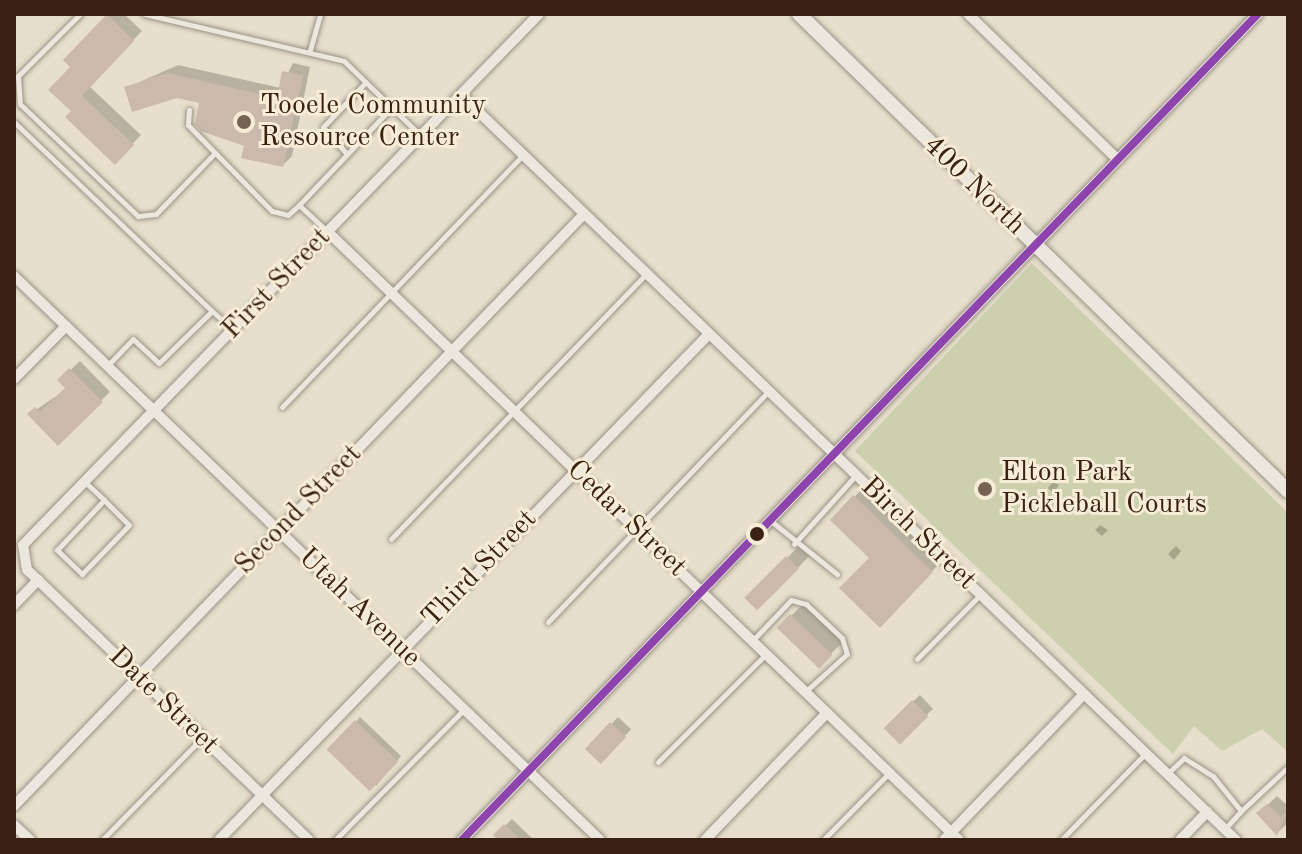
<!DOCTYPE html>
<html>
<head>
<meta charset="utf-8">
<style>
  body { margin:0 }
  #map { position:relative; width:1302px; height:854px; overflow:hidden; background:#e7decb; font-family:"Old Standard TT",serif }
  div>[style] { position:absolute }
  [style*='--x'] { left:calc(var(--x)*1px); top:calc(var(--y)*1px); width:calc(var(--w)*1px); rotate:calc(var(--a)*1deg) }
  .green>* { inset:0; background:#ccd0ae }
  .shadow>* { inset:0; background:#0003; transform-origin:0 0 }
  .building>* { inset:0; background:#cbb9ac; transform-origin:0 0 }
  .roads { filter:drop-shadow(0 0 2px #9a9286) drop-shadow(0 0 2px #9a9286) }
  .lane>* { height:5px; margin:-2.5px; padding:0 2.5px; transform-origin:2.5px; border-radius:2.5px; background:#ebe6de }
  .street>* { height:10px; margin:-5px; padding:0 5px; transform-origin:5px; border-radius:5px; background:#ebe6de }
  .secondary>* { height:14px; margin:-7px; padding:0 7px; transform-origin:7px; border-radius:7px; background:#ebe6de }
  .bus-1>* { height:8px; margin:-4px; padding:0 4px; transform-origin:4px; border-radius:4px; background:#8e44ad }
  .dots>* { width:22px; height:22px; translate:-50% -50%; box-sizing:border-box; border:4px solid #f7ecd6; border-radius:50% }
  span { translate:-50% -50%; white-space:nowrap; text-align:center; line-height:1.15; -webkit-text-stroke:6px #f7ecd6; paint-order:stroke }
  .poi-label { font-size:28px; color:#3b2114 }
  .left { translate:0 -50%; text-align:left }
  .street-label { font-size:28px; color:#3b2114 }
  .frame { position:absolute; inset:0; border:16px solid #3b2114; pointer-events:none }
</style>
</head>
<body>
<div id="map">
  <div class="green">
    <div style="clip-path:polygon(1032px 263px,1288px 513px,1288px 752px,1262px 729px,1222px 751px,1194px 726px,1173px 754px,855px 451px)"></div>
  </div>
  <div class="shadow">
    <div style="clip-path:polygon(110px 14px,124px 14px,142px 31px,89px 86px,141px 135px,115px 162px,74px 111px,73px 67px,66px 60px)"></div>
    <div style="clip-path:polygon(293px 63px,310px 67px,292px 156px,283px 165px,246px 145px,201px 102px,126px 88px,178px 65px,281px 88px)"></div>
    <div style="clip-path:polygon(80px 361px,110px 392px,58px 443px,30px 414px,68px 388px,60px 380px)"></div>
    <div style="clip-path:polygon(1053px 482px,1059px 485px,1053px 493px,1048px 488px)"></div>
    <div style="clip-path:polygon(863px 488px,941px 562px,880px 625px,871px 558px,832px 520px)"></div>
    <div style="clip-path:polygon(1100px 525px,1108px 530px,1102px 536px,1095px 530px)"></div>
    <div style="clip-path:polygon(801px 544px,811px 554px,773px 595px,787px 558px)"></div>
    <div style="clip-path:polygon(1176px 546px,1181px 551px,1174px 560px,1168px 554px)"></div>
    <div style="left:805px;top:602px;width:55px;height:36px;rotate:45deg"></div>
    <div style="left:920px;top:695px;width:19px;height:47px;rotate:47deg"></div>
    <div style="clip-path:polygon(360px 717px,401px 756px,376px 786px,356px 722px)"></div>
    <div style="left:618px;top:717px;width:18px;height:45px;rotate:43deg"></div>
    <div style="clip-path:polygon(1277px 796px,1288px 806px,1288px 823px,1277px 833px,1259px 813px)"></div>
    <div style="clip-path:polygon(512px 819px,534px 840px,501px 840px,496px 835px)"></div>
  </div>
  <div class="building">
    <div style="clip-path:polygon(107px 14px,134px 41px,82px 96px,134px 145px,115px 165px,65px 117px,71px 111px,48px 90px,70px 67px,63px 60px)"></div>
    <div style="clip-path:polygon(282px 71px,303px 75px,283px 167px,241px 158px,244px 146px,201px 131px,195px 124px,199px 103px,177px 98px,132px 112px,124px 87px,168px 73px,277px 98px)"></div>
    <div style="clip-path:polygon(69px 368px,103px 402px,58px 446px,27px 414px,35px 407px,40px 412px,65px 388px,57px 380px)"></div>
    <div style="clip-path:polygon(853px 495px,933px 572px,880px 628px,839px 588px,869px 558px,830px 520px)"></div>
    <div style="left:786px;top:556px;width:18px;height:59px;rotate:45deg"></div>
    <div style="left:790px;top:614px;width:59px;height:19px;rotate:44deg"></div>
    <div style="left:912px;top:700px;width:23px;height:40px;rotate:45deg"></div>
    <div style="left:355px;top:720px;width:60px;height:41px;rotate:44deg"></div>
    <div style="left:610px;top:722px;width:22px;height:37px;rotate:43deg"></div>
    <div style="clip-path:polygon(1267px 804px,1281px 817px,1288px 810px,1277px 836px,1256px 813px)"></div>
    <div style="clip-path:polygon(504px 824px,521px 840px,498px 840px,493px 835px)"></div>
  </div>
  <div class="roads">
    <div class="lane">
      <div style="--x:80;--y:14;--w:88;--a:135"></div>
      <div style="--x:18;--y:76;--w:28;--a:86"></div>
      <div style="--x:20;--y:104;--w:163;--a:43.5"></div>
      <div style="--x:138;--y:216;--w:18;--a:-6"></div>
      <div style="--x:156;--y:214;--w:85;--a:-46"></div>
      <div style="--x:144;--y:14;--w:205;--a:13.2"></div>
      <div style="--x:344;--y:61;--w:105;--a:44.2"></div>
      <div style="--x:310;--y:50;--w:37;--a:-74"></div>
      <div style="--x:189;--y:110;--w:15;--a:94"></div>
      <div style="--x:188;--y:125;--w:120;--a:45.7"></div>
      <div style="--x:272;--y:211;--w:16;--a:14"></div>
      <div style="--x:288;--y:215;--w:15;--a:-42"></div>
      <div style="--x:299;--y:205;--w:38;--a:43"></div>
      <div style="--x:14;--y:122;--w:274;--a:43.7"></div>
      <div style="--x:347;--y:154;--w:36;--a:-132"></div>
      <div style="--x:323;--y:127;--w:62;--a:-46.3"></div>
      <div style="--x:299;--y:205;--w:135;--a:-46.5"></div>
      <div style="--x:108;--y:365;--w:36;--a:-46"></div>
      <div style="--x:133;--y:339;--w:35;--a:43"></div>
      <div style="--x:159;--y:363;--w:74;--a:-44.5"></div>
      <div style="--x:212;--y:311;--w:28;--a:42"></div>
      <div style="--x:282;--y:407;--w:347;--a:-46.3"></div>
      <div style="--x:85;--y:482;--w:26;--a:43"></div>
      <div style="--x:104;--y:500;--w:35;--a:45"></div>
      <div style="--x:129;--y:525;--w:68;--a:133.8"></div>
      <div style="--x:82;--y:574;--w:35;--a:-136"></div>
      <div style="--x:57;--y:550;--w:69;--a:-46.8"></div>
      <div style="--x:771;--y:521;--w:85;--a:38.8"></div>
      <div style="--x:391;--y:539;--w:368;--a:-46.1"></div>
      <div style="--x:794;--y:544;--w:93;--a:-48.1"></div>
      <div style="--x:548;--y:622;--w:318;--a:-46.3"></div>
      <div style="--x:753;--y:640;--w:55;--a:-46.5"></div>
      <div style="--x:791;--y:600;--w:16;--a:15"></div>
      <div style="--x:806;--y:604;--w:50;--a:43.4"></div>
      <div style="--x:842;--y:638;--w:17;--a:73"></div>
      <div style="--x:847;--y:654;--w:55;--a:137.9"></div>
      <div style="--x:917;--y:659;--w:90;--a:-45.5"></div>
      <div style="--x:658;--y:762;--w:151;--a:-45"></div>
      <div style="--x:1168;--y:773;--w:22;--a:-43"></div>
      <div style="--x:1184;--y:758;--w:34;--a:32"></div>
      <div style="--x:1213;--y:776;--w:45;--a:51.3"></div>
      <div style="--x:1241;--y:811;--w:24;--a:132"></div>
      <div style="--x:1241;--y:811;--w:64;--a:-43.1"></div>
      <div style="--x:102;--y:840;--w:141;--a:-45.6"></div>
      <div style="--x:335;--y:840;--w:182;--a:-45.4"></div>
      <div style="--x:823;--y:840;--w:93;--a:-45.4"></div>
      <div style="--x:1061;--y:840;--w:120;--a:-45.7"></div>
    </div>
    <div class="street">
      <div style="--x:968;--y:14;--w:209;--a:44.2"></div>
      <div style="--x:461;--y:95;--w:1075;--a:43.87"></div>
      <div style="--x:328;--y:232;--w:876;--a:43.94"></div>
      <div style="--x:14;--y:276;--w:813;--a:43.9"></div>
      <div style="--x:14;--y:379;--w:74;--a:-45.5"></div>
      <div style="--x:14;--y:605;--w:35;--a:-46"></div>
      <div style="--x:14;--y:806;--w:822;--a:-46.08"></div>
      <div style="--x:14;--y:825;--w:22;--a:43"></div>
      <div style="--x:219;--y:840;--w:704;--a:-45.92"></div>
      <div style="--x:309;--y:840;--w:390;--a:-136.2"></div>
      <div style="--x:27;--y:570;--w:25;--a:-99"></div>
      <div style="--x:23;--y:545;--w:740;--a:-45.82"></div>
      <div style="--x:462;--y:840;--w:1147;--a:-46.06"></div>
      <div style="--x:705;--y:840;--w:176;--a:-46.2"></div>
      <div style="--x:944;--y:840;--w:202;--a:-46.2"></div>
      <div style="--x:1180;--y:840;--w:39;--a:-46"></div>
    </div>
    <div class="secondary">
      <div style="--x:799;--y:14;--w:683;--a:44.29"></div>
    </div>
  </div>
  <div class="bus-1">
    <div style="--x:462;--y:840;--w:1147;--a:-46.06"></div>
  </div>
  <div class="dots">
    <div style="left:244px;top:122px;background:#776354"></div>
    <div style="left:985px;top:489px;background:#776354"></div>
    <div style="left:757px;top:534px;background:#3b2114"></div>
  </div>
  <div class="poi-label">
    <span class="left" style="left:260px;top:122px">Tooele Community<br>Resource Center</span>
    <span class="left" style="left:1001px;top:489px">Elton Park<br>Pickleball Courts</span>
  </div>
  <div class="street-label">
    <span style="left:974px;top:186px;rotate:44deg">400 North</span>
    <span style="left:277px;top:284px;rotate:-46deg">First Street</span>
    <span style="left:299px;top:510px;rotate:-46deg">Second Street</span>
    <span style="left:626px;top:519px;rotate:44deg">Cedar Street</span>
    <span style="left:918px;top:534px;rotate:44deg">Birch Street</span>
    <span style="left:480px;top:569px;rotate:-46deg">Third Street</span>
    <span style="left:359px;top:608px;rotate:44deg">Utah Avenue</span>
    <span style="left:163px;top:701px;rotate:44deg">Date Street</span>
  </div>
  <div class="frame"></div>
</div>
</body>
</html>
